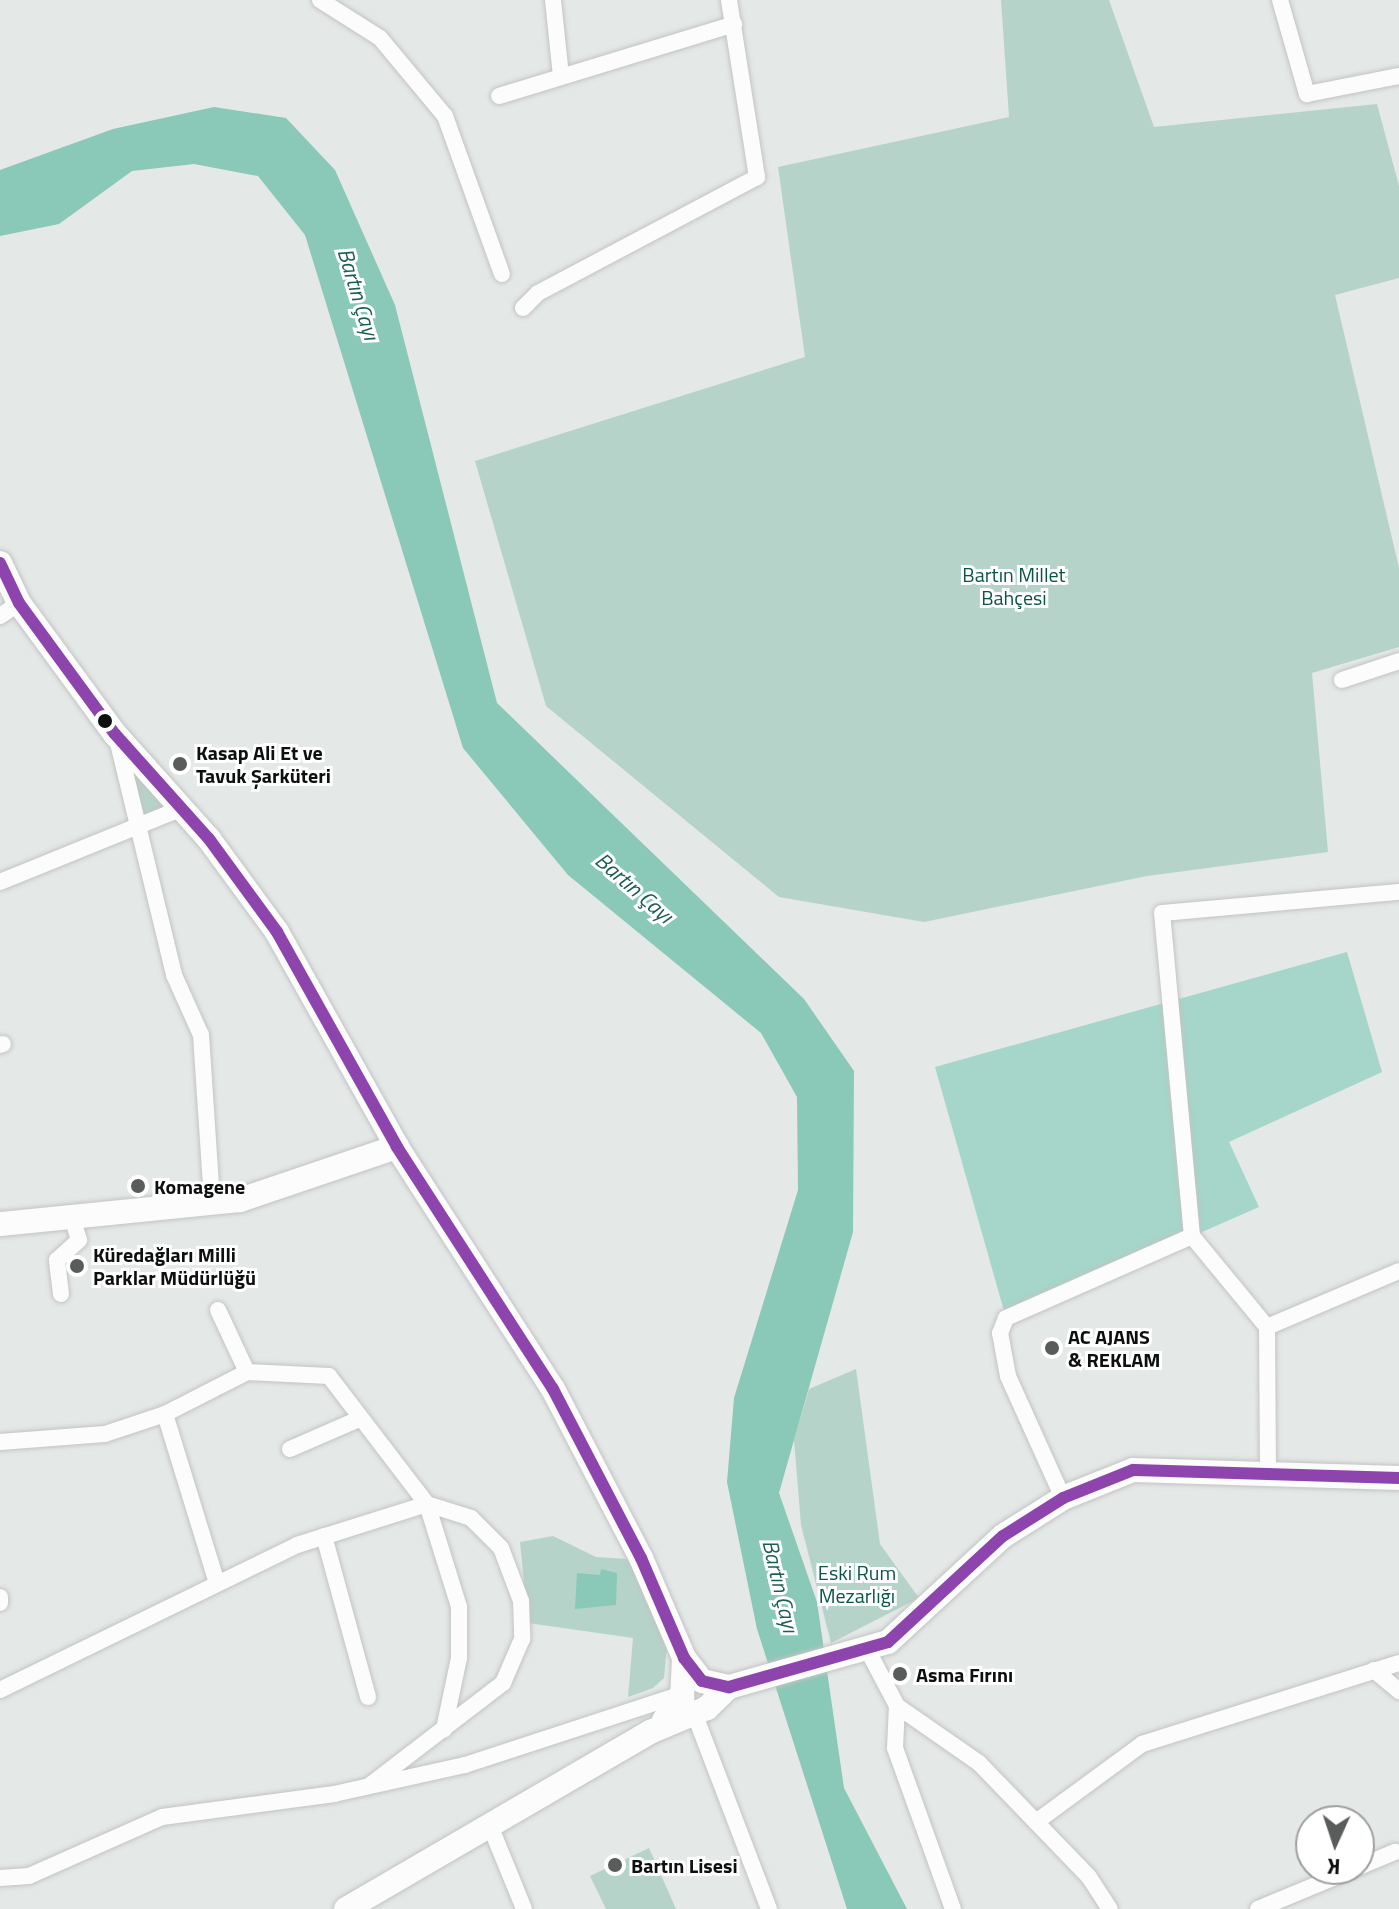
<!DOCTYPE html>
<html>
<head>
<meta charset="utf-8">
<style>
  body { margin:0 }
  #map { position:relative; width:1399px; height:1909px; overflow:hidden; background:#e4e8e6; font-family:"Titillium Web",sans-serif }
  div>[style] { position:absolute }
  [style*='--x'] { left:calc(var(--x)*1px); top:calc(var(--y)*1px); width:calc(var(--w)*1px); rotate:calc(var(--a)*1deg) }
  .green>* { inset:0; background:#b6d3c9 }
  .forest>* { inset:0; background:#a5d6c9 }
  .water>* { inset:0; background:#8ac8b7 }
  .roads { filter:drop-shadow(0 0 2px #c2c4c3) drop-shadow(0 0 2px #c2c4c3) }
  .street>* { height:16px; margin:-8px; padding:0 8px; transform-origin:8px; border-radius:8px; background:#fbfcfb }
  .secondary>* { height:24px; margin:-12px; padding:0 12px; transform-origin:12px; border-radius:12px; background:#fbfcfb }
  .bus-1>* { height:12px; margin:-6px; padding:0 6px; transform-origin:6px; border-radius:6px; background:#8e44ad }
  .dots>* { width:22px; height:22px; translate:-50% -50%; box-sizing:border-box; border:4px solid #fff; border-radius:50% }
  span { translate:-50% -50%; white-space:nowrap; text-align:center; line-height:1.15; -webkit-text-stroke:6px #fff; paint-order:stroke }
  .park-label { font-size:20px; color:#0a5546 }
  .poi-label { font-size:20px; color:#0e100f; font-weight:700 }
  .left { translate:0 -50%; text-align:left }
  .water-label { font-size:22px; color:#1a5f4f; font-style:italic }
  .north { position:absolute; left:1295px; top:1805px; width:80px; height:80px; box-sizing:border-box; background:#fff; border:2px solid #9f9f9f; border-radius:50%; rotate:183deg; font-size:22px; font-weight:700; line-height:32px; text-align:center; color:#0e100f }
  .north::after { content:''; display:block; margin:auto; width:28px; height:36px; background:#595c5a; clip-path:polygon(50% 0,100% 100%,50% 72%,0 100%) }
</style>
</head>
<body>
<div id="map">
  <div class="green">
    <div style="clip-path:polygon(1001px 0,1109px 0,1154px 127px,1377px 104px,1399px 186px,1399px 278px,1335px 295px,1399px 568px,1399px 647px,1312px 673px,1328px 852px,1147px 876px,924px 922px,779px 897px,546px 706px,475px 461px,805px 357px,778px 167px,1009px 117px)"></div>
    <div style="clip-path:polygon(127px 757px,171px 807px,146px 820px)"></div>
    <div style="clip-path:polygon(856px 1369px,880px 1544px,919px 1598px,831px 1643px,801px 1525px,794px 1440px,809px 1389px)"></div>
    <div style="clip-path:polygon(553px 1536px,596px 1557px,628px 1559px,667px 1645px,664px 1678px,653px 1688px,628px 1697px,633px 1638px,528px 1623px,520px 1542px)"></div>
    <div style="clip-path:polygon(649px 1848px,676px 1909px,606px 1909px,590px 1876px)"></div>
  </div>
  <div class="forest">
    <div style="clip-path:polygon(1347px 952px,1382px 1072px,1229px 1142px,1259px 1207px,1006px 1318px,935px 1067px)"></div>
  </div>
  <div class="water">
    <div style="clip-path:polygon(214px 107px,286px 118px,335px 170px,395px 305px,497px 703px,804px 999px,854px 1071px,853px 1232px,779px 1493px,817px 1602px,844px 1788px,907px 1909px,847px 1909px,757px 1629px,727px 1482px,734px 1398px,798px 1190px,797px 1097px,761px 1033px,568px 875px,463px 748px,305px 235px,258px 176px,194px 164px,132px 171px,59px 224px,0 236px,0 170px,113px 129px)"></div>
    <div style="clip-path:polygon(601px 1569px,617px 1573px,616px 1605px,575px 1609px,577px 1573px,600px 1575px)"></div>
  </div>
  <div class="roads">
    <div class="street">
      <div style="--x:320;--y:0;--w:71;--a:32.3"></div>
      <div style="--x:380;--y:38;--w:102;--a:50.2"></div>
      <div style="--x:445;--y:116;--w:168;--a:70.2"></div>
      <div style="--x:553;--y:0;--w:76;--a:84"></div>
      <div style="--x:1280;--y:0;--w:98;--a:74"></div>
      <div style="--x:1307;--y:94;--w:94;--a:-11.1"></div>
      <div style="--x:499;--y:96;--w:246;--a:-17"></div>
      <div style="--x:523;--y:308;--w:21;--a:-45"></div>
      <div style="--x:538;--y:293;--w:248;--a:-27.9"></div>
      <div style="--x:757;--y:177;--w:179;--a:-99"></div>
      <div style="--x:0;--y:616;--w:23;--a:-34"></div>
      <div style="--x:1342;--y:680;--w:60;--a:-18.4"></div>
      <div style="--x:118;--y:743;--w:239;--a:76.4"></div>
      <div style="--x:174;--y:975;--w:66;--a:65.8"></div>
      <div style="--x:201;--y:1035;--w:166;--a:86.2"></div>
      <div style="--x:0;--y:882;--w:194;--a:-22.1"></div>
      <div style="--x:0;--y:1045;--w:3;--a:-18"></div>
      <div style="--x:1192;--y:1236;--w:118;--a:50.5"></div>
      <div style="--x:1267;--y:1327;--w:143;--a:89.6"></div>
      <div style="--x:61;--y:1294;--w:34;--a:-97"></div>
      <div style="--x:57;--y:1260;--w:30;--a:-42"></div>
      <div style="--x:79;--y:1240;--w:28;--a:-107"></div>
      <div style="--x:218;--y:1310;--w:68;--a:64.9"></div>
      <div style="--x:247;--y:1372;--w:82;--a:2.8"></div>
      <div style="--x:329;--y:1376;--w:161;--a:52.6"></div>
      <div style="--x:427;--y:1504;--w:46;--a:17.7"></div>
      <div style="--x:471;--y:1518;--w:42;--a:45"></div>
      <div style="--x:501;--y:1548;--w:57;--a:69.3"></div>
      <div style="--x:521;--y:1601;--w:38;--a:88"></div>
      <div style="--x:522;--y:1639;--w:48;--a:113.4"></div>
      <div style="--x:503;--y:1683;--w:169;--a:142.5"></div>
      <div style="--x:1267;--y:1327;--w:143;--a:-23"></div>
      <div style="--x:165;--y:1414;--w:177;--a:72.9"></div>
      <div style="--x:0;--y:1442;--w:105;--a:-4.4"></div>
      <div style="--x:105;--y:1434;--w:63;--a:-18.4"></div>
      <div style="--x:165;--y:1414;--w:92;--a:-27.1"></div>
      <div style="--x:290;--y:1449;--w:75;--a:-23.5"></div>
      <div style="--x:1063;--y:1498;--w:134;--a:-114.3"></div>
      <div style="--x:1008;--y:1376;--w:44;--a:-100.5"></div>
      <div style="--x:1000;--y:1333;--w:16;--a:-68"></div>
      <div style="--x:1006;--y:1318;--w:203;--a:-23.8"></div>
      <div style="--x:1192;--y:1236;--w:324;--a:-95.3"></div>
      <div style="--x:1162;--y:913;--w:238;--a:-5.1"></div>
      <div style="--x:324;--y:1536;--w:167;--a:74.7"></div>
      <div style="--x:0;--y:1597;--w:6;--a:90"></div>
      <div style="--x:867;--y:1649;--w:64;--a:62.2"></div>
      <div style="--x:897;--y:1706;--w:100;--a:34.8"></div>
      <div style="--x:979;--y:1763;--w:158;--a:46"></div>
      <div style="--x:1089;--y:1877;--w:38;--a:57"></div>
      <div style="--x:1374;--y:1670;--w:33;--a:40"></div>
      <div style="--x:0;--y:1690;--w:331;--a:-26"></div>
      <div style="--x:297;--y:1545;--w:136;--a:-17.5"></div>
      <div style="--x:427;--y:1504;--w:108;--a:72.7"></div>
      <div style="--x:459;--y:1607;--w:51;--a:90"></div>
      <div style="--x:459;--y:1658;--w:73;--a:101.9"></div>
      <div style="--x:897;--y:1706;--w:42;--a:92.7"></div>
      <div style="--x:895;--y:1748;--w:171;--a:70.2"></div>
      <div style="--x:693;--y:1710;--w:213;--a:69.1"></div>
      <div style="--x:1036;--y:1822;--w:132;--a:-36.3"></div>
      <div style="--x:1142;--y:1744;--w:269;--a:-17.5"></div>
      <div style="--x:491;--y:1828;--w:87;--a:67.8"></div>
      <div style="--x:1359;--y:1867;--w:39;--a:-23"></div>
      <div style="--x:0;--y:1878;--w:29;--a:-4"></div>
      <div style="--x:29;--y:1876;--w:145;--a:-23.9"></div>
      <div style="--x:162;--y:1817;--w:174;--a:-7.6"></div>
      <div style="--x:334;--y:1794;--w:134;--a:-12.5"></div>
      <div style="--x:465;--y:1765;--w:228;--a:-18.1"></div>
      <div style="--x:1258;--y:1909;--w:104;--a:-22.6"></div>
    </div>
    <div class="secondary">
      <div style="--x:0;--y:563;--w:44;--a:64.6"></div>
      <div style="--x:19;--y:603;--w:162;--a:53.8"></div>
      <div style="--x:115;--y:734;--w:141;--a:48.2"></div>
      <div style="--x:209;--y:839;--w:115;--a:53.8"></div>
      <div style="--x:277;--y:932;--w:246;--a:60.8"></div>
      <div style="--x:397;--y:1147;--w:288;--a:57.2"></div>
      <div style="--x:553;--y:1389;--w:191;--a:62.5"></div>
      <div style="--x:641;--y:1558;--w:109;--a:66.7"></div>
      <div style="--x:684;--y:1658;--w:29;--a:52"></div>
      <div style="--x:702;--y:1681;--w:28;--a:13"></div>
      <div style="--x:729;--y:1687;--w:165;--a:-15.8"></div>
      <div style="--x:888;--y:1642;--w:156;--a:-42.7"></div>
      <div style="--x:1003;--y:1536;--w:71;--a:-32.3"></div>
      <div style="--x:1063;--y:1498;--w:75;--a:-21.8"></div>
      <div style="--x:1133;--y:1470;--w:266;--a:1.7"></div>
      <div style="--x:0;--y:1224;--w:241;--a:-5.7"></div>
      <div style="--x:240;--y:1200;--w:166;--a:-18.7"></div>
      <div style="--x:664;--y:1720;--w:28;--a:-49"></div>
      <div style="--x:682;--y:1699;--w:41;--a:-87.2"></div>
      <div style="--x:346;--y:1909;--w:352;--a:-30.2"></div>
      <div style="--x:650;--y:1732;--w:62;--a:-22.8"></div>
      <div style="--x:707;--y:1708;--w:30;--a:-44"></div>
    </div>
  </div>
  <div class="bus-1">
    <div style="--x:0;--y:563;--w:44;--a:64.6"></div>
    <div style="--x:19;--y:603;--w:162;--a:53.8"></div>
    <div style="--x:115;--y:734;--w:141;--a:48.2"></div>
    <div style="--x:209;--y:839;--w:115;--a:53.8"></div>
    <div style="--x:277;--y:932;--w:246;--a:60.8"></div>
    <div style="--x:397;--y:1147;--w:288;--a:57.2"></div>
    <div style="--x:553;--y:1389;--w:191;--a:62.5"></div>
    <div style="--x:641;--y:1558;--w:109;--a:66.7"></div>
    <div style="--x:684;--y:1658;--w:29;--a:52"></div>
    <div style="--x:702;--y:1681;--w:28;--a:13"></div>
    <div style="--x:729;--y:1687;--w:165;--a:-15.8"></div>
    <div style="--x:888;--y:1642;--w:156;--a:-42.7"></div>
    <div style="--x:1003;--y:1536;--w:71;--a:-32.3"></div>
    <div style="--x:1063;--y:1498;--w:75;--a:-21.8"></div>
    <div style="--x:1133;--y:1470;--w:266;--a:1.7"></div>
  </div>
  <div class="dots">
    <div style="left:105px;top:721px;background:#0e100f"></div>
    <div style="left:180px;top:764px;background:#595c5a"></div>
    <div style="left:138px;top:1186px;background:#595c5a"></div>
    <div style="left:77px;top:1266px;background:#595c5a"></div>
    <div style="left:1052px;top:1348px;background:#595c5a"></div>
    <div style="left:900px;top:1674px;background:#595c5a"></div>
    <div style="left:615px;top:1865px;background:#595c5a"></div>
  </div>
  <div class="park-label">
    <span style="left:1014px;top:586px">Bartın Millet<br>Bahçesi</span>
    <span style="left:857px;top:1584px">Eski Rum<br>Mezarlığı</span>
  </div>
  <div class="poi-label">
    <span class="left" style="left:196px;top:764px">Kasap Ali Et ve<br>Tavuk Şarküteri</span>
    <span class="left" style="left:154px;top:1186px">Komagene</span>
    <span class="left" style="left:93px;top:1266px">Küredağları Milli<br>Parklar Müdürlüğü</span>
    <span class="left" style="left:1068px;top:1348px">AC AJANS<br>&amp; REKLAM</span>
    <span class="left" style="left:916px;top:1674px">Asma Fırını</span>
    <span class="left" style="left:631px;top:1865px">Bartın Lisesi</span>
  </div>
  <div class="water-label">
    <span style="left:358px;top:294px;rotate:73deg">Bartın Çayı</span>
    <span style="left:634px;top:888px;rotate:41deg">Bartın Çayı</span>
    <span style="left:780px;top:1586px;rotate:77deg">Bartın Çayı</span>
  </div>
  <div class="north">K</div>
</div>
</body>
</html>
